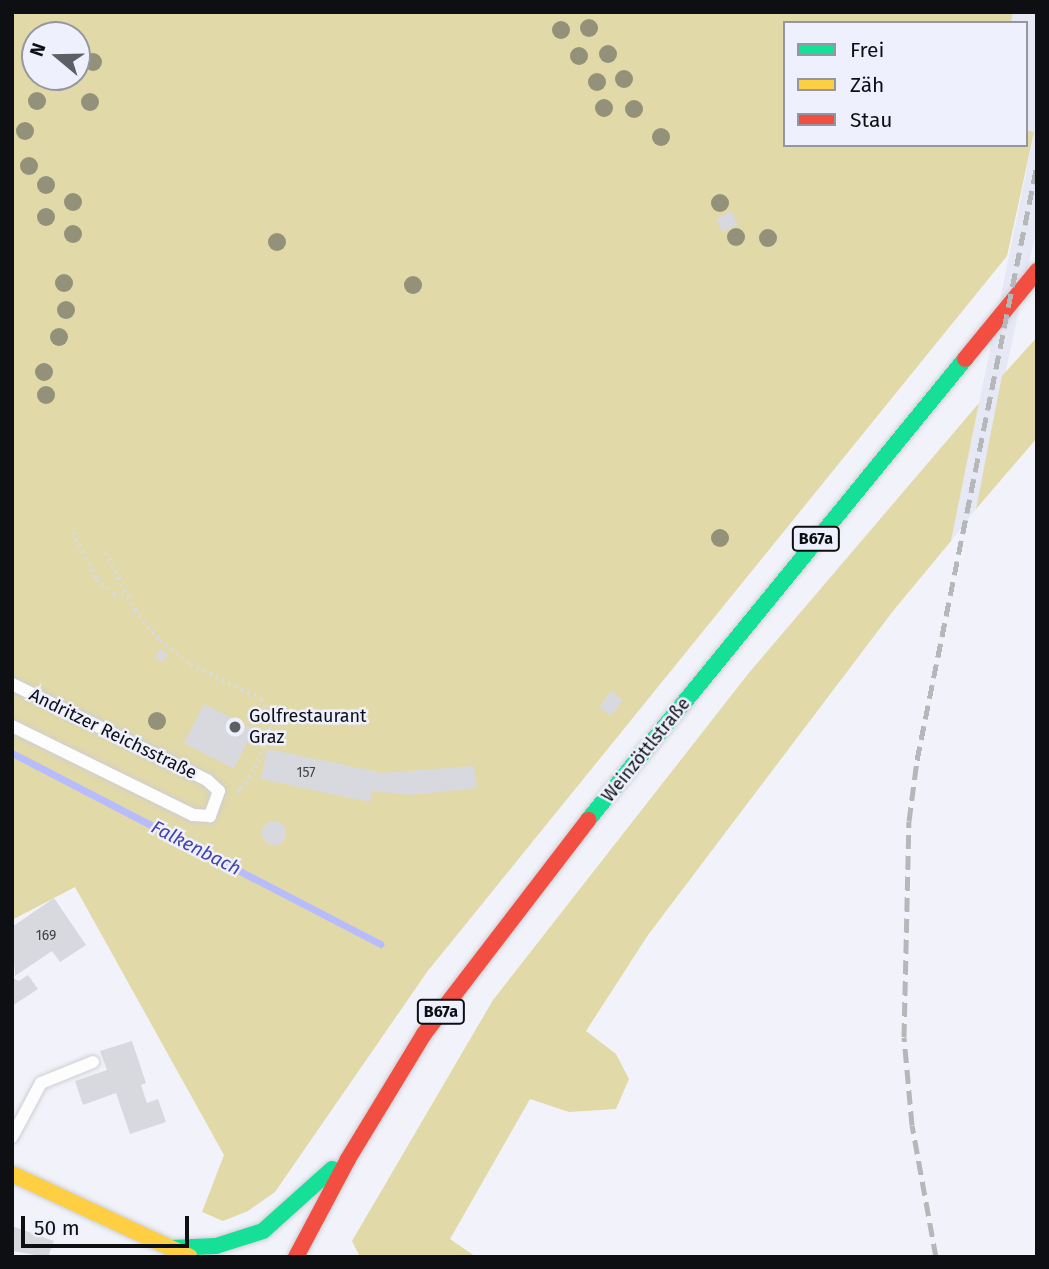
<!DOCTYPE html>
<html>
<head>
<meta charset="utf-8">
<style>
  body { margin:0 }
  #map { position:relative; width:1049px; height:1269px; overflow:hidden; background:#f2f3fa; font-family:"Fira Sans",sans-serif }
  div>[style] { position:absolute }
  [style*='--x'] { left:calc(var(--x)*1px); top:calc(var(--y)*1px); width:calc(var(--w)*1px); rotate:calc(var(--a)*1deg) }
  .built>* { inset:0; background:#e6e8f6 }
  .green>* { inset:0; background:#e1d9a8 }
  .stream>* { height:7px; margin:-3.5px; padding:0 3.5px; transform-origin:3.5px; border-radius:3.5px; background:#b6bcfc }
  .building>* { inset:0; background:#d8d9df; transform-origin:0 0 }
  .round { border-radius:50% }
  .path>* { height:4.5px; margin-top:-2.25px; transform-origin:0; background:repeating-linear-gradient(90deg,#d9dadb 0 2px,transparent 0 7px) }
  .roads { filter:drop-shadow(0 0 2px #cdced3) drop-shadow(0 0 2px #cdced3) }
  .lane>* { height:12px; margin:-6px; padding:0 6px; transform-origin:6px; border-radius:6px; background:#fdfdfe }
  .fast>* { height:16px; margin:-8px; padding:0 8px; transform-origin:8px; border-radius:8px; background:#16e098 }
  .slow>* { height:16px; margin:-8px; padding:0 8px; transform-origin:8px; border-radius:8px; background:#ffcf43 }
  .jam>* { height:16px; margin:-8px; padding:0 8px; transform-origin:8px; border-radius:8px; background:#f24e42 }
  .rail>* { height:5px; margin-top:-2.5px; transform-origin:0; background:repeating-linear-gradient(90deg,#b6b7b8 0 14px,transparent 0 21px) }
  .trees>* { width:18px; height:18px; margin:-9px; border-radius:50%; background:#94917b }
  .dots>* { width:19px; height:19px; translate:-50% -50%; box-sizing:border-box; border:4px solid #eef0fe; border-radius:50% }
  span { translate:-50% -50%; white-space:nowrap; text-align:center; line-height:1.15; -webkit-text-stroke:5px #eef0fe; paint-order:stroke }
  .number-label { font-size:14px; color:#424247 }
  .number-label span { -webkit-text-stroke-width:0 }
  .shield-label span { padding:2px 5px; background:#eef0fe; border:2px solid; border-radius:5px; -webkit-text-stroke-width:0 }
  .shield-label { font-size:16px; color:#0e0f13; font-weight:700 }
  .poi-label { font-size:18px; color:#0e0f13 }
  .left { translate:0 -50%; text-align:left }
  .street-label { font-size:18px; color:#0e0f13 }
  .water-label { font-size:19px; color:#4543a8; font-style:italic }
  .frame { position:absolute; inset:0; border:14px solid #0e0f13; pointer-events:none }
  .legend { position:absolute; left:783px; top:21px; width:245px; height:126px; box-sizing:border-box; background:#eef0fe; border:2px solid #9496a0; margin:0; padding:9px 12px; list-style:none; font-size:21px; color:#0e0f13 }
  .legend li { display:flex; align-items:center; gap:14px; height:35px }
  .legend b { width:35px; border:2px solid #9496a0 }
  .north { position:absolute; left:21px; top:21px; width:70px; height:70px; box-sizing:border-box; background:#eef0fe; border:2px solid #9496a0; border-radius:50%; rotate:289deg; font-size:19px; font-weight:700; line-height:28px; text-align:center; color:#0e0f13 }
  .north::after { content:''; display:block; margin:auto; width:24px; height:32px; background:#5e5f64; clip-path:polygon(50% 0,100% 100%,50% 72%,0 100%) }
  .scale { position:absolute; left:21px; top:1216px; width:168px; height:32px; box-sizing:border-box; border:4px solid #0e0f13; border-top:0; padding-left:9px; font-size:21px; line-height:24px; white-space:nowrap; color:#0e0f13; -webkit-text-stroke:5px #eef0fe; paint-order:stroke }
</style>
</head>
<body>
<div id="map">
  <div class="built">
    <div style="clip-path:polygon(1013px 12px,1037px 12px,1037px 227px,976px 509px,951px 541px,1034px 133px,1026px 130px,1026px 23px,1011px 23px)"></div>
  </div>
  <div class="green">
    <div style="clip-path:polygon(evenodd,12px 12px,1013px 12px,1011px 23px,785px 23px,785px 145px,1026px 145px,1026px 130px,1034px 132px,1007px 256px,427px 972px,275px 1192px,248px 1211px,223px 1221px,202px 1212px,224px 1155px,75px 887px,12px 920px,12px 12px,35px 35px,77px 35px,77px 77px,35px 77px,35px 35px)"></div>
    <div style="clip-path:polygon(1037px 337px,1037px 438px,976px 509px,1002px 376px)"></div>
    <div style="clip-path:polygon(979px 403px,951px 541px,893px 611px,648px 935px,586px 1031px,616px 1054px,629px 1079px,616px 1109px,569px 1112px,530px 1099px,450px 1239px,476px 1257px,360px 1257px,352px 1241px,493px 1000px,748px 674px)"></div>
  </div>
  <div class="stream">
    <div style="--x:12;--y:753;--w:415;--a:27.4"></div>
  </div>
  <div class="building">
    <div style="left:731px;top:211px;width:15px;height:17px;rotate:62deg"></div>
    <div style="clip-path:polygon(160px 649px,168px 655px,162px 662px,155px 656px)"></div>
    <div style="left:611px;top:691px;width:15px;height:20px;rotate:37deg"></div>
    <div style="left:204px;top:704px;width:56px;height:44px;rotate:27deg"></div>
    <div style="clip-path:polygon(267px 749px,383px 773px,474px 766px,477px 788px,411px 795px,372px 791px,370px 802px,261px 779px)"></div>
    <div class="round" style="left:262px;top:821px;width:24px;height:24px"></div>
    <div style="clip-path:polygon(54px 898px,86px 945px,60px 962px,52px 951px,15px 976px,12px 927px)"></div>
    <div style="clip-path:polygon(28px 975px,38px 989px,12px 1006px,12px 978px,19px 981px)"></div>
    <div style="clip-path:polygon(132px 1041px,146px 1083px,141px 1085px,147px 1103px,158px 1099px,166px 1122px,130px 1134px,116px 1093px,83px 1105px,75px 1081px,107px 1070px,100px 1051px)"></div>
    <div style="clip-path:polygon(12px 1226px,54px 1241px,48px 1257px,12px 1251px)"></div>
  </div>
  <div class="path">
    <div style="--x:73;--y:532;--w:53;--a:62.9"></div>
    <div style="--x:97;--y:579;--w:22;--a:39"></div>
    <div style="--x:114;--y:593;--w:13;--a:13"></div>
    <div style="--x:106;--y:552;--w:65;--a:63.4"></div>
    <div style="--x:135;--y:610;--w:39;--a:50"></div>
    <div style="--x:160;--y:640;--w:39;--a:38"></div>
    <div style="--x:191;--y:664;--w:79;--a:26.2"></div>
    <div style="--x:262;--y:699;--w:17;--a:59"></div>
    <div style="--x:271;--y:714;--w:19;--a:93"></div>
    <div style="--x:270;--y:733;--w:40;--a:113.4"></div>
    <div style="--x:254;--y:770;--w:24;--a:125"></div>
    <div style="--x:240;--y:790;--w:6;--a:180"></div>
  </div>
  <div class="roads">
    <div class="lane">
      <div style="--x:12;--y:684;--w:217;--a:26.2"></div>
      <div style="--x:207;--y:780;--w:16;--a:43"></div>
      <div style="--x:219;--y:791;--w:27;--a:110"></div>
      <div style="--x:210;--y:816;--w:17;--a:-177"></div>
      <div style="--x:193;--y:815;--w:202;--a:-153.8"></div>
      <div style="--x:12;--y:1137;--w:61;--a:-61.8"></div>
      <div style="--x:41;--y:1083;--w:56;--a:-22"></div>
    </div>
    <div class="fast">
      <div style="--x:588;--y:820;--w:596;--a:-50.72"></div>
      <div style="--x:171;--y:1248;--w:45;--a:-2.5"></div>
      <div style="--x:216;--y:1246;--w:49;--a:-17.7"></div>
      <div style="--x:263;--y:1231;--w:93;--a:-41.9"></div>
    </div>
    <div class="slow">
      <div style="--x:12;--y:1174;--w:196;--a:25"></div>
    </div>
    <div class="jam">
      <div style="--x:965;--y:359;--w:114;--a:-50.7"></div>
      <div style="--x:296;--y:1257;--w:111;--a:-62"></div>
      <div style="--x:348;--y:1159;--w:146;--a:-58.7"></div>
      <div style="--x:424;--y:1034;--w:270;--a:-52.5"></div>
    </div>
  </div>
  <div class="rail">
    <div style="--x:936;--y:1257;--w:134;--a:-100.3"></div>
    <div style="--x:912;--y:1125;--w:88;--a:-95.2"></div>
    <div style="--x:904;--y:1037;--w:216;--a:-88.7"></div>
    <div style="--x:909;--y:821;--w:62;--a:-82.5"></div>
    <div style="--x:917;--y:760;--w:607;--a:-78.6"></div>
  </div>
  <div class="trees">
    <div style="left:589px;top:28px"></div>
    <div style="left:561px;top:30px"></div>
    <div style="left:608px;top:54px"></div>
    <div style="left:579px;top:56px"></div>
    <div style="left:93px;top:62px"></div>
    <div style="left:624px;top:79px"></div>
    <div style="left:597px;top:82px"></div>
    <div style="left:37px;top:101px"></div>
    <div style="left:90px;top:102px"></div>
    <div style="left:604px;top:108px"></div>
    <div style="left:634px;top:109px"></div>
    <div style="left:25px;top:131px"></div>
    <div style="left:661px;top:137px"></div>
    <div style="left:29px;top:166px"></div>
    <div style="left:46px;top:185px"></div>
    <div style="left:73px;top:202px"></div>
    <div style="left:720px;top:203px"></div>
    <div style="left:46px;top:217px"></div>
    <div style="left:73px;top:234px"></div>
    <div style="left:736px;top:237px"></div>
    <div style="left:768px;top:238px"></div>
    <div style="left:277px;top:242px"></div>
    <div style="left:64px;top:283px"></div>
    <div style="left:413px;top:285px"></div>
    <div style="left:66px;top:310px"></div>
    <div style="left:59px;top:337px"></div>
    <div style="left:44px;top:372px"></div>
    <div style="left:46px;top:395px"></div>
    <div style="left:720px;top:538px"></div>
    <div style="left:157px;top:721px"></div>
  </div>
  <div class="dots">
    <div style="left:235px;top:727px;background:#5e5f64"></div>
  </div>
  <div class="number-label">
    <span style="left:306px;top:773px">157</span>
    <span style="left:46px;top:936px">169</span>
  </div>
  <div class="shield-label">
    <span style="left:816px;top:539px">B67a</span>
    <span style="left:441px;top:1012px">B67a</span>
  </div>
  <div class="poi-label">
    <span class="left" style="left:249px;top:727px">Golfrestaurant<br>Graz</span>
  </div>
  <div class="street-label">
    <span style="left:113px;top:734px;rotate:26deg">Andritzer Reichsstraße</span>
    <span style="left:646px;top:750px;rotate:-51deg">Weinzöttlstraße</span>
  </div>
  <div class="water-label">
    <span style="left:196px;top:848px;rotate:27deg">Falkenbach</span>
  </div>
  <div class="frame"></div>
  <ul class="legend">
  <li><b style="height:9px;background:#16e098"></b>Frei</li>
  <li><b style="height:9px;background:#ffcf43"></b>Zäh</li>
  <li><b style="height:9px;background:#f24e42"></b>Stau</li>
  </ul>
  <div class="north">N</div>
  <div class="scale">50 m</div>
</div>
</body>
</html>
